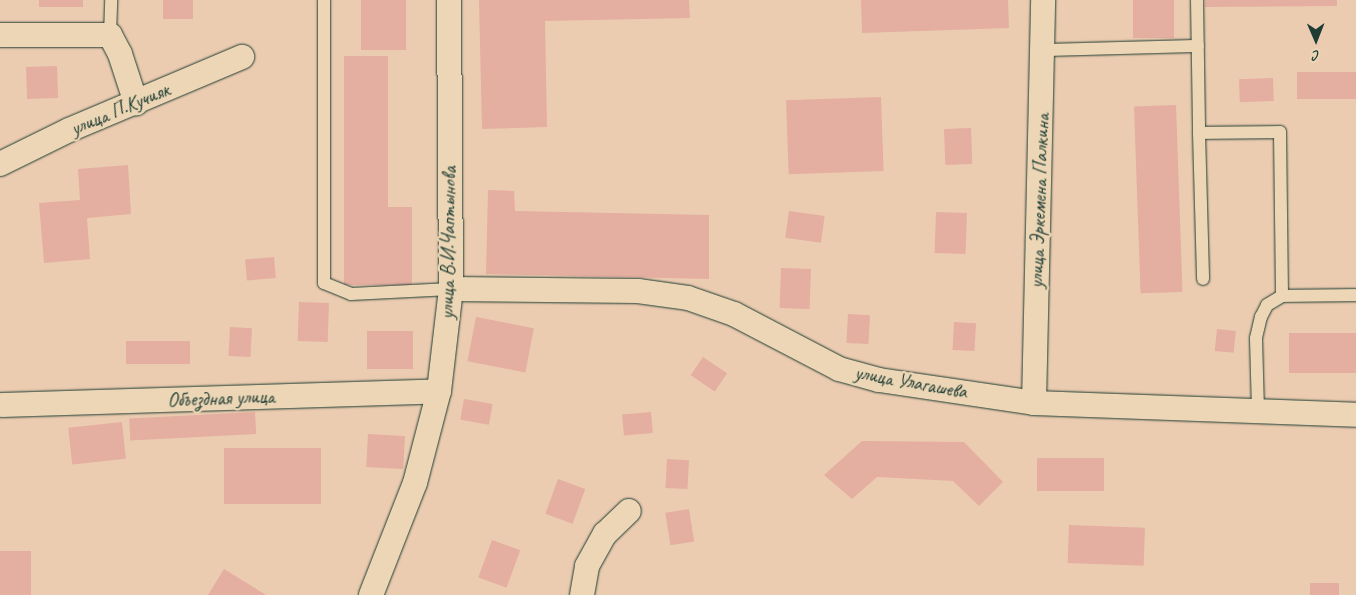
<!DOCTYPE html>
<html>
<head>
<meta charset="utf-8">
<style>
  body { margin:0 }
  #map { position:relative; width:1356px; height:595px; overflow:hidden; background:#ecccb0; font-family:Caveat,sans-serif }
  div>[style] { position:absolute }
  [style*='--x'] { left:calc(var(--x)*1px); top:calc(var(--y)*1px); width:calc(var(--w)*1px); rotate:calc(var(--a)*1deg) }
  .building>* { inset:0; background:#e4aea1; transform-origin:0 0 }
  .roads { filter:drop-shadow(0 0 1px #1f3d34) drop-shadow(0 0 1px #1f3d34) }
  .lane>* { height:12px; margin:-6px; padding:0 6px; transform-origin:6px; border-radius:6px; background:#ecd6b5 }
  .street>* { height:24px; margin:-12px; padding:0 12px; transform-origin:12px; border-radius:12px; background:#ecd6b5 }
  span { translate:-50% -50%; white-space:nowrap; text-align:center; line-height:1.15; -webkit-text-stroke:4.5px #ecd6b5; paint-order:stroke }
  .street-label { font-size:20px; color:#1f3d34 }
  .north { position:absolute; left:1291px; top:15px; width:50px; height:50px; -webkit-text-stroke:4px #ecd6b5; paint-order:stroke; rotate:179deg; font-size:14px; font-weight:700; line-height:20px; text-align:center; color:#1f3d34 }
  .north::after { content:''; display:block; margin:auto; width:18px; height:22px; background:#1f3d34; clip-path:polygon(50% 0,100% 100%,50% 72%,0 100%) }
</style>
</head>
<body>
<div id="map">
  <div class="building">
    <div style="left:39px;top:0;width:44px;height:7px"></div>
    <div style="left:163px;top:0;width:30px;height:19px"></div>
    <div style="left:361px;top:0;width:45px;height:50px"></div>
    <div style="clip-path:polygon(479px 0,689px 0,690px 18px,545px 21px,547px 127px,482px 129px)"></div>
    <div style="clip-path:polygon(861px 0,1008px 0,1009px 28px,862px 33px)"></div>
    <div style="left:1133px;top:0;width:41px;height:38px"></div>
    <div style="clip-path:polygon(1205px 0,1337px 0,1337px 6px,1205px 7px)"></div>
    <div style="clip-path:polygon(344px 56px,388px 56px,388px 207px,412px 207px,412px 285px,344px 285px)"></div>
    <div style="left:57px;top:66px;width:32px;height:31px;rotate:88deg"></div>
    <div style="left:1356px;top:72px;width:27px;height:59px;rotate:90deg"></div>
    <div style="left:1273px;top:78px;width:23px;height:34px;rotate:88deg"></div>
    <div style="left:881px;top:97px;width:74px;height:95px;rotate:88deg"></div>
    <div style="left:1176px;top:105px;width:187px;height:42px;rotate:88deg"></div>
    <div style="left:971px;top:128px;width:36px;height:27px;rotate:88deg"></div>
    <div style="clip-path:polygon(128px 165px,131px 214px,87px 218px,90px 259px,44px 263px,39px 203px,80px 200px,78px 169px)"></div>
    <div style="clip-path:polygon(488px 190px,514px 191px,515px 211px,709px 215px,709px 279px,486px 274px)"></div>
    <div style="left:789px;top:211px;width:36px;height:27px;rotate:8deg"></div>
    <div style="left:936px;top:212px;width:31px;height:41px;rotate:2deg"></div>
    <div style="left:274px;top:257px;width:21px;height:29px;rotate:85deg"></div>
    <div style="left:781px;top:268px;width:30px;height:40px;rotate:2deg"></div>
    <div style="left:299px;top:302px;width:30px;height:39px;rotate:2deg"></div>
    <div style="left:848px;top:314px;width:22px;height:29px;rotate:3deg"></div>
    <div style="left:476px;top:317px;width:59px;height:45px;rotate:11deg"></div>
    <div style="left:954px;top:322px;width:22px;height:28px;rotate:3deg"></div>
    <div style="left:230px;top:327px;width:22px;height:29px;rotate:3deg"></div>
    <div style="left:1217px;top:329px;width:19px;height:22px;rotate:6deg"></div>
    <div style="left:367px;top:331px;width:46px;height:38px"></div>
    <div style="left:1289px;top:333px;width:67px;height:40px"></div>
    <div style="left:126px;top:341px;width:64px;height:23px"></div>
    <div style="left:703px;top:357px;width:29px;height:22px;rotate:34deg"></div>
    <div style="left:464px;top:399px;width:29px;height:21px;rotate:10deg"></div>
    <div style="left:255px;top:412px;width:22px;height:126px;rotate:87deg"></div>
    <div style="left:651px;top:412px;width:21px;height:29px;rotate:85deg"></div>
    <div style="left:122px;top:422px;width:37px;height:54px;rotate:84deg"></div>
    <div style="left:368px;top:434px;width:37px;height:33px;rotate:3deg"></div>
    <div style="clip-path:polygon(862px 441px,964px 442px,1003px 482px,979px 506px,953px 481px,877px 477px,852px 499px,824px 475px)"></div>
    <div style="left:224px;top:448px;width:97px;height:56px"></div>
    <div style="left:1104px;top:458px;width:33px;height:67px;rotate:90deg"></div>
    <div style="left:667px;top:459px;width:22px;height:29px;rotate:3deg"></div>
    <div style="left:558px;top:479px;width:29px;height:37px;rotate:20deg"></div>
    <div style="left:689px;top:509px;width:33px;height:24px;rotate:81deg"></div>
    <div style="left:1069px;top:525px;width:76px;height:38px;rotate:2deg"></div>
    <div style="left:492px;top:540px;width:30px;height:40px;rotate:20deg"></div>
    <div style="left:0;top:551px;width:31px;height:44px"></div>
    <div style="clip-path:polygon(224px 569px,266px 595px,208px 595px)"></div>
    <div style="left:1310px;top:583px;width:29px;height:12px"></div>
  </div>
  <div class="roads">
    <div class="lane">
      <div style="--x:324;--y:0;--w:283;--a:90"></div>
      <div style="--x:324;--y:283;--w:29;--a:22"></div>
      <div style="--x:351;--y:294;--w:100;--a:-2.9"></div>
      <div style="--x:1197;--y:0;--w:133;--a:89.1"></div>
      <div style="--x:1199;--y:133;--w:81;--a:-0.7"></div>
      <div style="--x:1280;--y:132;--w:164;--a:89.3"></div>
      <div style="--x:110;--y:35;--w:35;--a:-88"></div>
      <div style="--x:1043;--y:50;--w:155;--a:-1.5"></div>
      <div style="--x:1199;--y:133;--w:146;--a:88.4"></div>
      <div style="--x:1258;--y:410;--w:72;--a:-91.6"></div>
      <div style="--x:1256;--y:338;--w:22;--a:-77"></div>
      <div style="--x:1261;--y:317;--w:13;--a:-63"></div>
      <div style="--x:1267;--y:305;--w:17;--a:-31"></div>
      <div style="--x:1282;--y:296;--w:74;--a:-0.8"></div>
    </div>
    <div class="street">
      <div style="--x:0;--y:35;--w:110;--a:0"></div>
      <div style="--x:110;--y:35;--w:21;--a:62"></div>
      <div style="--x:120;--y:54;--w:52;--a:71.9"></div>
      <div style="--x:0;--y:164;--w:77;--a:-26.2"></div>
      <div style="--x:69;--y:130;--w:188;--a:-22.9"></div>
      <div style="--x:451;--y:289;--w:187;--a:0.6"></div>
      <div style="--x:638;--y:291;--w:50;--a:8"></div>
      <div style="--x:688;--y:298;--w:49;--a:19.2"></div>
      <div style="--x:734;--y:314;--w:119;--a:27.6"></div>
      <div style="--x:839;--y:369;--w:41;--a:15.4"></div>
      <div style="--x:879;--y:380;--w:157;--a:8.4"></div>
      <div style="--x:1034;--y:403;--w:322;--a:2.1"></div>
      <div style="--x:1034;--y:403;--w:403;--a:-88.7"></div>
      <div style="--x:2;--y:405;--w:437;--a:-1.8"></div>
      <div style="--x:371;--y:595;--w:120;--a:-68.6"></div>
      <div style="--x:415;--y:483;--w:95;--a:-75.4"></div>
      <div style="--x:439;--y:391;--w:103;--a:-83.3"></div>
      <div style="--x:451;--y:289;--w:289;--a:-90.4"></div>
      <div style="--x:582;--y:595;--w:29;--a:-80"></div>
      <div style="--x:587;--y:566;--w:37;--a:-61"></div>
      <div style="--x:605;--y:534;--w:33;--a:-44"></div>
    </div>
  </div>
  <div class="street-label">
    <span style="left:120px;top:109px;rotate:-23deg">улица П.Кучияк</span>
    <span style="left:1039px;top:201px;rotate:-88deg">улица Эркемена Палкина</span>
    <span style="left:448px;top:243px;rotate:-89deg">улица В.И.Чаптынова</span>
    <span style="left:911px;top:382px;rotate:10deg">улица Улагашева</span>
    <span style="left:221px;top:398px;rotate:-2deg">Объездная улица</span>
  </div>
  <div class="north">С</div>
</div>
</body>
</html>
